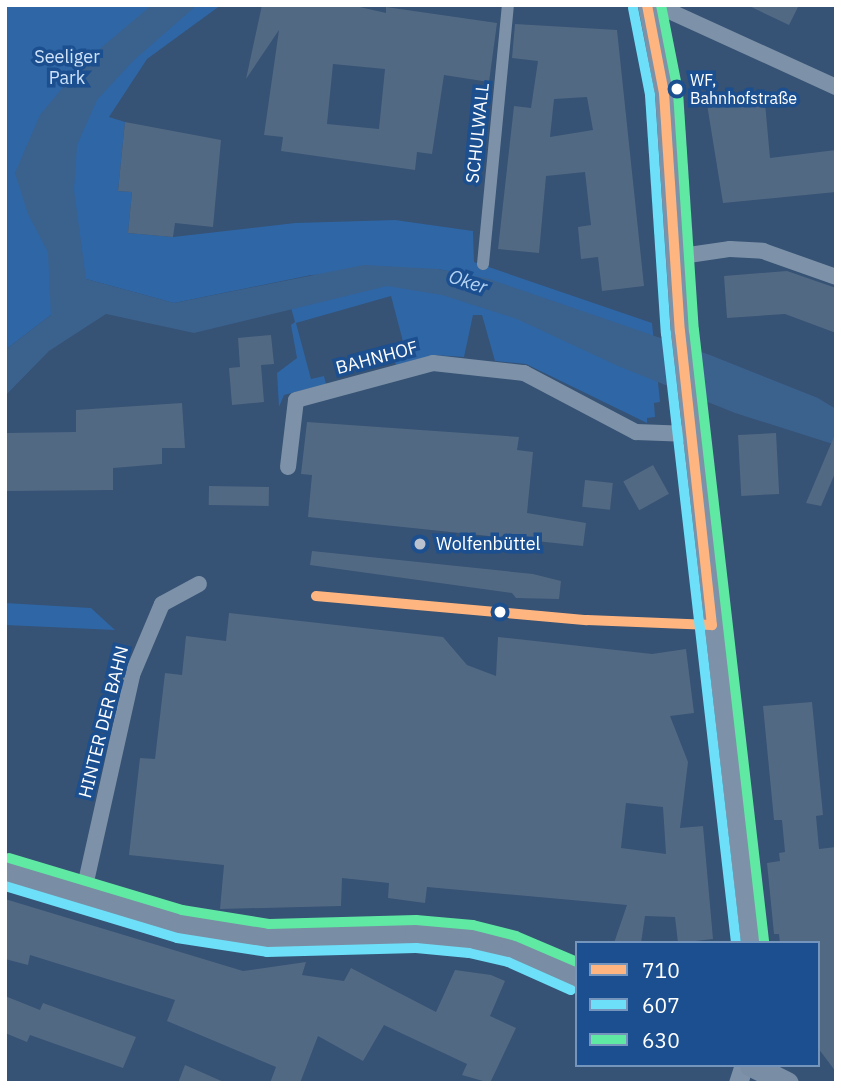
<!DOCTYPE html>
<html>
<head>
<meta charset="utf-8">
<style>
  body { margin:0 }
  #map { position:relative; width:841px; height:1088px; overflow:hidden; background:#365274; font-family:"IBM Plex Sans",sans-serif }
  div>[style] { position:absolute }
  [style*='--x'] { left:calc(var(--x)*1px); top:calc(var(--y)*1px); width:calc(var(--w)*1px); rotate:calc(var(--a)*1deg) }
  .green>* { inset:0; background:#2f66a5 }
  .water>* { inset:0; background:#3b618d }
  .building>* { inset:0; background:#526984; transform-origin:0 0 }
  .pedestrian>* { height:12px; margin:-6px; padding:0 6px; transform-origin:6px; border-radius:6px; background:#7d92a8 }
  .minor>* { height:16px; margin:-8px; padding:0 8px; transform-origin:8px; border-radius:8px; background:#7d92a8 }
  .tertiary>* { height:19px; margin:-9.5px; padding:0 9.5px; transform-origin:9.5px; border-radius:9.5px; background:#7d92a8 }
  .secondary>* { height:23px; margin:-11.5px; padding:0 11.5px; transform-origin:11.5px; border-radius:11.5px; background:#798da4 }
  .bus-1>* { height:10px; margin:-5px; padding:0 5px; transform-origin:5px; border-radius:5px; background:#ffb580 }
  .bus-2>* { height:10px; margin:-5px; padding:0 5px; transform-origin:5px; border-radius:5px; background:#6ddff8 }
  .bus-3>* { height:10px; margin:-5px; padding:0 5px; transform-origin:5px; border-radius:5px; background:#60e9a3 }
  .dots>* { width:19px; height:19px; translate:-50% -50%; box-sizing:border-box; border:4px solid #1b4f8f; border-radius:50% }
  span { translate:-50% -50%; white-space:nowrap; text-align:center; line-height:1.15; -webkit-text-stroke:7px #1b4f8f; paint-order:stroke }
  .bus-label { font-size:16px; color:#fff }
  .left { translate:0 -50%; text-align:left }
  .park-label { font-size:18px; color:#cfe3fa }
  .street-label { font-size:18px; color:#fff }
  .poi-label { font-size:18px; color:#fff }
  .water-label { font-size:19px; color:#b5d3f5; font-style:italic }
  .frame { position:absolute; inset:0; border:7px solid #fff; pointer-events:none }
  .legend { position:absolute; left:575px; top:941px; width:245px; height:126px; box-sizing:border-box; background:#1b4f8f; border:2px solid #7695bc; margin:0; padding:9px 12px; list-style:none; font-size:21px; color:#fff }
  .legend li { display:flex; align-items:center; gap:14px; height:35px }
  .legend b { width:35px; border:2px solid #7695bc }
</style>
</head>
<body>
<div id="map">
  <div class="green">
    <div style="clip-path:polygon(5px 5px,221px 5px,147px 59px,109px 117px,125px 122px,118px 191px,132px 192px,128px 233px,173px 237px,295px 223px,395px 220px,473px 231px,474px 262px,652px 323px,660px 402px,654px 403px,655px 417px,647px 418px,647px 423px,526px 364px,495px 361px,482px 315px,473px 315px,464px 357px,434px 355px,396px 365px,393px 357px,406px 353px,391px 296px,296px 323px,311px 379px,324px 376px,326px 384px,284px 395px,279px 407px,277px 373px,297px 358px,291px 325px,295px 322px,286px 290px,466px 275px,438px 269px,311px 275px,174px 303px,86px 279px,51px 315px,5px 350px)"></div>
    <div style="clip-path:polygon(5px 603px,91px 608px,115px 630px,5px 625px)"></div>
  </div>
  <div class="water">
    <div style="clip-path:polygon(152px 5px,197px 5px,133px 61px,97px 100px,77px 145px,74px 190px,86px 279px,174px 303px,364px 265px,438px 269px,489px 279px,710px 355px,818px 398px,836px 409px,836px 445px,735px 413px,618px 366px,517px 319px,442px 295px,387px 286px,194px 333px,106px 314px,49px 351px,5px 396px,5px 350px,51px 315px,48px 252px,28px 214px,15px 173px,40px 115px,83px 63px)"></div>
  </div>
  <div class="building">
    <div style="clip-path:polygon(evenodd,262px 5px,351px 5px,386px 13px,386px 7px,497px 23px,489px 82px,444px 75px,432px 154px,417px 152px,415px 170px,281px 151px,283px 137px,264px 135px,279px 30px,246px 79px,262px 5px,333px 64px,385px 69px,379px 129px,327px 124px,333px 64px)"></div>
    <div style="clip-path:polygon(747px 5px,799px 5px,789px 25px)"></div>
    <div style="clip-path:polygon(evenodd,515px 24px,617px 30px,644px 286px,602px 291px,598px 257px,581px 259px,578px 227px,591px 225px,585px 172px,546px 176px,539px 253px,498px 249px,514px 106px,531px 108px,538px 61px,512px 58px,515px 24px,587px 97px,593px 130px,550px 137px,554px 99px,587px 97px)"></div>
    <div style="clip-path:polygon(764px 92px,770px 158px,836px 150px,836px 192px,723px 203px,706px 98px)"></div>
    <div style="clip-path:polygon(125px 122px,221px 140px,213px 227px,175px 223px,173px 237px,128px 233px,132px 192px,118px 191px)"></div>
    <div style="clip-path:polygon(787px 271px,836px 288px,836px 333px,785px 314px,727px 318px,724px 276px)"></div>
    <div style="clip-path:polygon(271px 335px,274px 364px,261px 365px,264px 402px,232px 405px,229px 368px,240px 367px,238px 338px)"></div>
    <div style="clip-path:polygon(182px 403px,185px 448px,162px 448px,162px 464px,113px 468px,113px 490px,5px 491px,5px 433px,76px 432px,76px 410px)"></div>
    <div style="clip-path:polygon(307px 422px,519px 437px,517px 450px,533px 452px,527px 513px,586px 523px,583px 546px,308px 517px,312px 475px,301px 474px)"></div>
    <div style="clip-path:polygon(836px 432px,836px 471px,821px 506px,806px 503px)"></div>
    <div style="left:776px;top:433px;width:61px;height:38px;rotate:87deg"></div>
    <div style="left:653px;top:465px;width:33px;height:34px;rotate:61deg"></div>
    <div style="left:585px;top:480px;width:28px;height:27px;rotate:6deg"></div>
    <div style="left:209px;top:486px;width:60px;height:19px;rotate:1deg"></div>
    <div style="clip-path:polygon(312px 551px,533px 574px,561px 581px,559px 599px,516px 598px,512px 593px,310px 565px)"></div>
    <div style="clip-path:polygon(evenodd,229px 613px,443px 637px,467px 665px,496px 676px,498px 637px,652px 654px,686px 649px,694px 713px,670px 716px,688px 762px,680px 828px,703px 826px,713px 939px,678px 943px,675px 917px,645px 916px,641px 943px,614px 943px,627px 905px,427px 887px,425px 903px,388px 898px,389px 883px,342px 878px,341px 906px,220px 909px,224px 865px,129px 855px,140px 758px,155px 759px,165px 673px,182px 675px,186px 636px,226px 641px,229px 613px,626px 803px,663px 807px,666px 854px,621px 848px,626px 803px)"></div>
    <div style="clip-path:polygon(812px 702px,823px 815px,816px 816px,819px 849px,836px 847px,836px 1072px,818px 1048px,818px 943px,780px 943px,779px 934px,774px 934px,767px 863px,780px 861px,779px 853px,785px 852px,782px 820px,774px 820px,763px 706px)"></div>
    <div style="clip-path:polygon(5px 899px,243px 971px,306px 962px,302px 975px,344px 981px,351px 968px,436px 1012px,455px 970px,491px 975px,505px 981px,490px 1016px,516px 1028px,490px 1083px,462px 1075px,467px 1064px,384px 1025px,363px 1061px,318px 1036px,300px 1083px,270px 1083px,276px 1067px,167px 1021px,175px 1000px,30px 955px,28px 965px,5px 959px)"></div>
    <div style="clip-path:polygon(5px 996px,40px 1010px,43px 1003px,136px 1037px,123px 1068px,30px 1035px,27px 1042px,5px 1033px)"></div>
    <div style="clip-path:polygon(185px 1065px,226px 1083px,178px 1083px)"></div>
  </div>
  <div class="pedestrian">
    <div style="--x:483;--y:264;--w:260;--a:-84.5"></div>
  </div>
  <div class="minor">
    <div style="--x:656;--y:5;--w:198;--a:24.5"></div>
    <div style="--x:675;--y:257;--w:56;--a:-8.3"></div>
    <div style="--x:730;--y:249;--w:33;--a:3"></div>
    <div style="--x:763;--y:251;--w:77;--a:19.6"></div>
    <div style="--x:288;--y:467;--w:67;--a:-83.2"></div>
    <div style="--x:296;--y:400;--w:142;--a:-15.1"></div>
    <div style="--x:433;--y:363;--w:92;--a:6.3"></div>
    <div style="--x:524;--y:373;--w:127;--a:27.8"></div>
    <div style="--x:636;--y:432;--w:54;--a:2.1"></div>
    <div style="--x:83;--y:895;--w:225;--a:-77.4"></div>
    <div style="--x:132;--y:675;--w:77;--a:-67.1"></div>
    <div style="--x:162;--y:604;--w:42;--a:-28.4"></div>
  </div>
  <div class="tertiary">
    <div style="--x:647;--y:5;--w:90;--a:79.1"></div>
    <div style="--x:664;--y:93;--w:239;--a:86.2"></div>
    <div style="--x:680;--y:331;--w:616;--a:83.47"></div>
    <div style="--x:738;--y:1083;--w:19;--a:-72"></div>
  </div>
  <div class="secondary">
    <div style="--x:5;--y:871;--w:182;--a:16.9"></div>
    <div style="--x:179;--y:924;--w:90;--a:8.9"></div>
    <div style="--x:268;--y:938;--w:148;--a:-1.5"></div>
    <div style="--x:416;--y:934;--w:55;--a:5.2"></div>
    <div style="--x:471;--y:939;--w:42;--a:13.7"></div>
    <div style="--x:512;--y:949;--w:71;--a:23.3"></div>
    <div style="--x:751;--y:1065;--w:40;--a:26.6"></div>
  </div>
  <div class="bus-1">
    <div style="--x:647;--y:5;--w:90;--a:79.1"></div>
    <div style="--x:664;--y:93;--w:239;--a:86.2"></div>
    <div style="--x:680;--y:331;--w:296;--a:83.8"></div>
    <div style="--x:316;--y:596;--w:272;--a:5.1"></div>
    <div style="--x:587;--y:620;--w:125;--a:2.3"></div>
  </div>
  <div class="bus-2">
    <div style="--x:633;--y:8;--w:89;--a:78.9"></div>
    <div style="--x:650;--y:95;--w:239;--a:86.2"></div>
    <div style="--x:666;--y:333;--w:614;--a:83.45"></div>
    <div style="--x:5;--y:886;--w:180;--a:16.8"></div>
    <div style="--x:177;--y:938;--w:91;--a:8.8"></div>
    <div style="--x:267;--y:952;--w:149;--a:-1.5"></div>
    <div style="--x:416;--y:948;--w:53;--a:5.4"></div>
    <div style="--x:469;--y:953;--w:40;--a:13"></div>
    <div style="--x:508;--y:962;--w:69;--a:24"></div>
  </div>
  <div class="bus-3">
    <div style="--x:661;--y:5;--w:89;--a:78.9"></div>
    <div style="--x:678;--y:92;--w:239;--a:86.2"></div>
    <div style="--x:694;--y:330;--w:615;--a:83.46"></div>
    <div style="--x:9;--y:858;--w:181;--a:16.7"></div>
    <div style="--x:182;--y:910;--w:88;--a:9.1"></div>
    <div style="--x:269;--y:924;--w:147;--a:-1.6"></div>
    <div style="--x:416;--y:920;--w:57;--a:5"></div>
    <div style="--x:473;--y:925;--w:44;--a:14.3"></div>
    <div style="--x:516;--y:936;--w:66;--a:23.1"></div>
  </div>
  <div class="dots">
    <div style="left:677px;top:89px;background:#fff"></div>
    <div style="left:420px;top:544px;background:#b9c2ce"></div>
    <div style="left:500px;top:612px;background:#fff"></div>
  </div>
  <div class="bus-label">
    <span class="left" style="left:690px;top:89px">WF,<br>Bahnhofstraße</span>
  </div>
  <div class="park-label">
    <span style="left:67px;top:68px">Seeliger<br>Park</span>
  </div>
  <div class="street-label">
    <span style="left:478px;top:133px;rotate:-84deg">SCHULWALL</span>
    <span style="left:377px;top:358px;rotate:-15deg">BAHNHOF</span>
    <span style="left:104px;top:722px;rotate:-76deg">HINTER DER BAHN</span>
  </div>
  <div class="poi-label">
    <span class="left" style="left:436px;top:544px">Wolfenbüttel</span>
  </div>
  <div class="water-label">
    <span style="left:468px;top:282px;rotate:18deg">Oker</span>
  </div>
  <div class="frame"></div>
  <ul class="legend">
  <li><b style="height:9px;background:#ffb580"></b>710</li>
  <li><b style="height:9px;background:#6ddff8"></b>607</li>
  <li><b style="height:9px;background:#60e9a3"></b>630</li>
  </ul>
</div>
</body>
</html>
